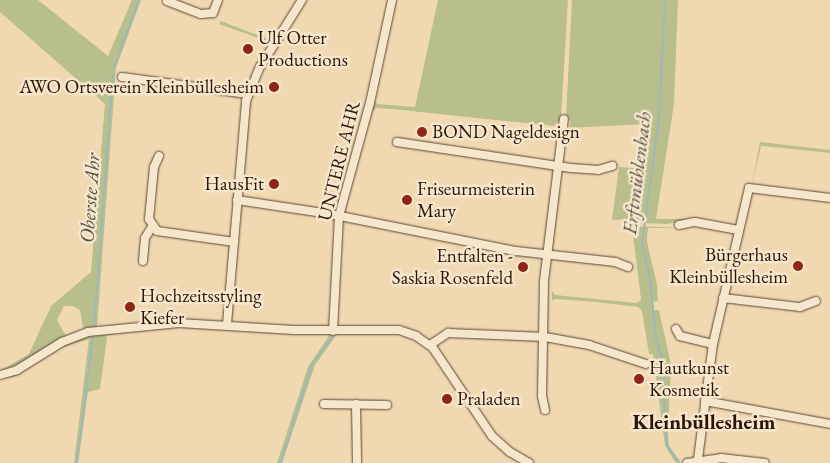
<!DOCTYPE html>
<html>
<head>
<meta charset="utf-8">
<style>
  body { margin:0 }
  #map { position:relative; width:830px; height:463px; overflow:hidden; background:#f0d9b1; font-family:"EB Garamond",serif }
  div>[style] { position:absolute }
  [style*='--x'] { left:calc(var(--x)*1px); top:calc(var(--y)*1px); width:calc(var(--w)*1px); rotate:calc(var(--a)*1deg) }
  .green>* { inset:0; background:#b9bf8c }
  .stream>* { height:2px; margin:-1px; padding:0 1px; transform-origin:1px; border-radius:1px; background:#9db9b4 }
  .roads { filter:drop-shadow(0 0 1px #5d4532) drop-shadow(0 0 1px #5d4532) }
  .minor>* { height:8px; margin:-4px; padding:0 4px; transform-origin:4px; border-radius:4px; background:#f5e6cc }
  .dots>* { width:14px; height:14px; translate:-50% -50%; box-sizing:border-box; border:2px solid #f5e6cc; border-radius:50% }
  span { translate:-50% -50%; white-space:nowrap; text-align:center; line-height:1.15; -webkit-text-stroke:5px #f5e6cc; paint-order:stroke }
  .poi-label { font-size:19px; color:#2c1408 }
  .left { translate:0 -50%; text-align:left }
  .right { translate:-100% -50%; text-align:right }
  .street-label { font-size:19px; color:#2c1408 }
  .water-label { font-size:20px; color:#544e44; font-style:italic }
  .quarter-label { font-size:21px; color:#2c1408; font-weight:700 }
</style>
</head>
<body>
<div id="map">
  <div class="green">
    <div style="clip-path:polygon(0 0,38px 0,108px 56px,132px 0,141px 0,116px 68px,97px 328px,83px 328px,80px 310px,73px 306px,64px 306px,57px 320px,66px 336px,27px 361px,0 371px,29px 354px,51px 306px,91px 272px,105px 104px,0 12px)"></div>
    <div style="clip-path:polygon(438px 0,568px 0,561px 117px,554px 126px,392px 109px,376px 108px,372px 111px,375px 101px,377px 104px,415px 107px)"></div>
    <div style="clip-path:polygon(572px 0,678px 0,674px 104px,656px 219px,694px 219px,667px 224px,639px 223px,635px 219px,612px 220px,619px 167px,643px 169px,649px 127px,646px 124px,569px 128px,571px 122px,566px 117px)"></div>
    <div style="clip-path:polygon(221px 21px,273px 41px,272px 43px,219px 24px)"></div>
    <div style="clip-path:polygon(760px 142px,830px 150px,830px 153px,761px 146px,752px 185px)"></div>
    <div style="clip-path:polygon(632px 226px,685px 228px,648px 228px,647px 241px,657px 285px,658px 301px,653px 302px,654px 310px,659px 310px,671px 364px,668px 433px,669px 446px,680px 461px,675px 462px,665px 446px,653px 354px,649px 354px,642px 311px,638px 307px,596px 302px,555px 299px,552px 301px,552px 291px,555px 295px,637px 303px,641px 300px)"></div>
    <div style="clip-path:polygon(116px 334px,104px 336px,107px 337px,100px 389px,88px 392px,78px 463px,74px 463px,89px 339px,61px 348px,14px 377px,0 378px,18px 373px,59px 347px,86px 336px)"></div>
    <div style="clip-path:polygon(330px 334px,337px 334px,315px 365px,282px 463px,277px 463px,308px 367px)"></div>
  </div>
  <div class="stream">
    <div style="--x:665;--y:0;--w:118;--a:92.9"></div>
    <div style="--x:659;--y:118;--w:127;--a:97.7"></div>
    <div style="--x:642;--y:244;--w:36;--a:77"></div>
    <div style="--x:650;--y:279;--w:60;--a:84.3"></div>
    <div style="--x:656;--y:339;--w:16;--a:72"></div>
    <div style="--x:661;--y:354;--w:91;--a:86.2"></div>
    <div style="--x:667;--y:445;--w:22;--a:56"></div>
    <div style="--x:114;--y:67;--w:72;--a:-69.5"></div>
    <div style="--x:94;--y:325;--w:252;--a:-85.7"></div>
    <div style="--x:77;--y:463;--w:127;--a:-82.8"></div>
    <div style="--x:281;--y:463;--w:104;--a:-72.6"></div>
    <div style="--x:312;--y:364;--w:35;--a:-53"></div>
  </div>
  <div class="roads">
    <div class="minor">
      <div style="--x:167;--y:1;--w:36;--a:21"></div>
      <div style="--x:201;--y:14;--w:12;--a:-5"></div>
      <div style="--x:213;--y:13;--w:14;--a:-69"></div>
      <div style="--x:122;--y:77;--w:127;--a:7.7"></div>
      <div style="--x:397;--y:142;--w:176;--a:8.5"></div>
      <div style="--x:571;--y:168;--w:27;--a:4"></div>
      <div style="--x:598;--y:170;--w:15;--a:-16"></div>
      <div style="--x:159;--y:156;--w:12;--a:114"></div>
      <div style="--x:154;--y:167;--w:52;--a:95.5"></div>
      <div style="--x:149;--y:219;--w:14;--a:56"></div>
      <div style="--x:157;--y:231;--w:78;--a:8.1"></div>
      <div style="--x:237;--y:200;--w:94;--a:8.6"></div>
      <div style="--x:330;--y:214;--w:190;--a:11.3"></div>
      <div style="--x:516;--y:251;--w:100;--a:6.3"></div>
      <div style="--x:615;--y:262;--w:14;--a:21"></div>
      <div style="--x:679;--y:225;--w:16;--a:-11"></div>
      <div style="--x:695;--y:222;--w:44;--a:10.5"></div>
      <div style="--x:143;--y:261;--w:23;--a:-85"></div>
      <div style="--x:145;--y:238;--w:15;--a:-58"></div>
      <div style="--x:723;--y:298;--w:78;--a:6.7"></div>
      <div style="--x:800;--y:307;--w:17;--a:-21"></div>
      <div style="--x:227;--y:324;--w:224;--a:-85.1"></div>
      <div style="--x:246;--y:101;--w:37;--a:-68"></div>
      <div style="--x:260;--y:67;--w:79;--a:-57.9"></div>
      <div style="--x:676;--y:329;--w:8;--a:60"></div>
      <div style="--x:680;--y:336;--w:34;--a:14"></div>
      <div style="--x:333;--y:331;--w:115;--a:-87"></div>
      <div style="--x:339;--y:216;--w:117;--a:-74.7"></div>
      <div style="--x:370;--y:103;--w:105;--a:-77.9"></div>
      <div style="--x:430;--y:345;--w:22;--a:-34"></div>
      <div style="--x:448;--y:333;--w:97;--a:2.4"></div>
      <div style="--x:545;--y:337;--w:45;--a:10.3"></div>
      <div style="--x:589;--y:345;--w:60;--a:18.4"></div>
      <div style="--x:0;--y:375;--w:18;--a:-16"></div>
      <div style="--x:17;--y:370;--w:53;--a:-31.9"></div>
      <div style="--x:62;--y:342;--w:28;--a:-21"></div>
      <div style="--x:88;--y:332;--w:91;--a:-5.6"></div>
      <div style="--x:179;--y:323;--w:115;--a:3.5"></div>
      <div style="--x:294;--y:330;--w:105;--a:0"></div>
      <div style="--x:399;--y:330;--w:18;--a:19"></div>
      <div style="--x:416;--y:336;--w:21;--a:35"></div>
      <div style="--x:433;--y:348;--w:106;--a:56.2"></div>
      <div style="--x:492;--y:436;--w:24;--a:42"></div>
      <div style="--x:510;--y:452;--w:22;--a:30"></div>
      <div style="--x:705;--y:401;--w:127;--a:10.4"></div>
      <div style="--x:324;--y:404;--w:63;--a:0.9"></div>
      <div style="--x:356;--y:404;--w:59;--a:89"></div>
      <div style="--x:545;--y:410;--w:14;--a:-102"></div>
      <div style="--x:542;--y:396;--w:115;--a:-89"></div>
      <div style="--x:544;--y:281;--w:163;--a:-83"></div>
      <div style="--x:698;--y:459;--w:116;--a:-82.6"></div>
      <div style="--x:713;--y:344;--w:160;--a:-77"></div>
      <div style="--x:749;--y:188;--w:82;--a:7"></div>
      <div style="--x:687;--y:463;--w:34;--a:-8"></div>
      <div style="--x:721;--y:458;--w:44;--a:6.5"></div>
    </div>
  </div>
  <div class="dots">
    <div style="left:248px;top:49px;background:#8f2418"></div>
    <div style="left:274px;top:87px;background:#8f2418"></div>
    <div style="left:422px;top:132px;background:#8f2418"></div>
    <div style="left:274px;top:184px;background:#8f2418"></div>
    <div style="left:407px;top:200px;background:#8f2418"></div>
    <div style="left:798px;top:266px;background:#8f2418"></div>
    <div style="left:523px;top:267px;background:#8f2418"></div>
    <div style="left:130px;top:307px;background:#8f2418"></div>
    <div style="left:639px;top:379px;background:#8f2418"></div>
    <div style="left:447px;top:399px;background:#8f2418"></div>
  </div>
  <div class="poi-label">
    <span class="left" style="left:258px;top:49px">Ulf Otter<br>Productions</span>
    <span class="right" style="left:264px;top:87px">AWO Ortsverein Kleinbüllesheim</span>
    <span class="left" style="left:432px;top:132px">BOND Nageldesign</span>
    <span class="right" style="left:264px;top:184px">HausFit</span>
    <span class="left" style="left:417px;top:200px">Friseurmeisterin<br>Mary</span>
    <span class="right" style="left:788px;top:266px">Bürgerhaus<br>Kleinbüllesheim</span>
    <span class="right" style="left:513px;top:267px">Entfalten -<br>Saskia Rosenfeld</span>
    <span class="left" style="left:140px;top:307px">Hochzeitsstyling<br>Kiefer</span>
    <span class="left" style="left:649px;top:379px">Hautkunst<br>Kosmetik</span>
    <span class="left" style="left:457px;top:399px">Praladen</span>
  </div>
  <div class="street-label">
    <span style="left:339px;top:161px;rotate:-76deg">UNTERE AHR</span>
  </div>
  <div class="water-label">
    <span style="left:637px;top:173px;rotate:-83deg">Erftmühlenbach</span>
    <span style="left:90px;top:198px;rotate:-86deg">Oberste Ahr</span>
  </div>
  <div class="quarter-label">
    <span style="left:704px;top:422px">Kleinbüllesheim</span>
  </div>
</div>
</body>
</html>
